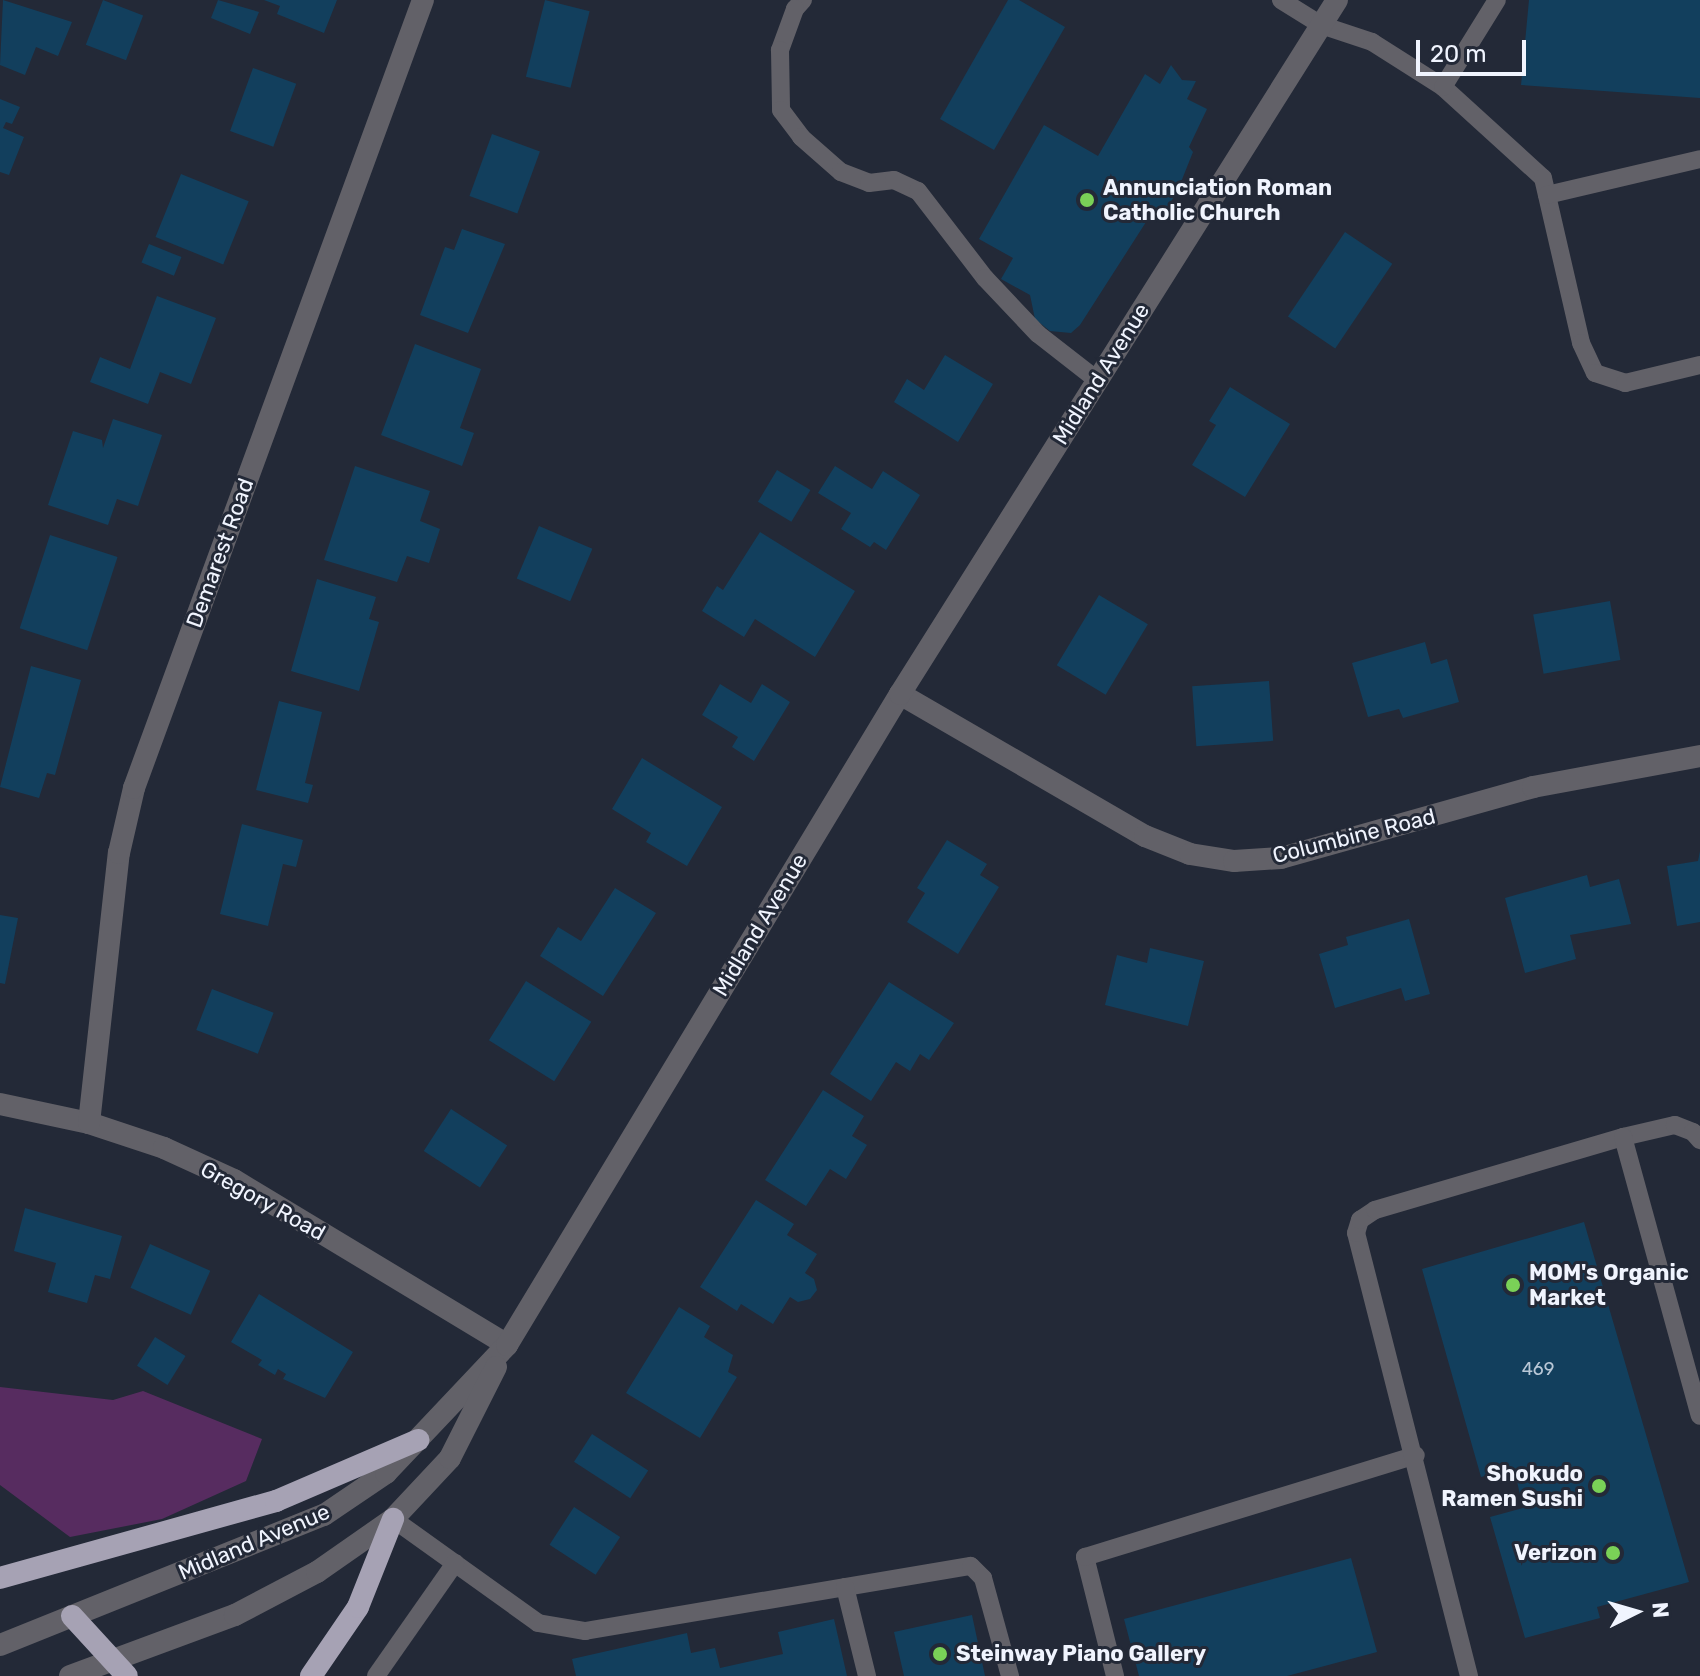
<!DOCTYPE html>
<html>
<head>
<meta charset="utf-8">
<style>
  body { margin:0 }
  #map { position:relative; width:1700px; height:1676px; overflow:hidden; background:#232937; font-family:Rubik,sans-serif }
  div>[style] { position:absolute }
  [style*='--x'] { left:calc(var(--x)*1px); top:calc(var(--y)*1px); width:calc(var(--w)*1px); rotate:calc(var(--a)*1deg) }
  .green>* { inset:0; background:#572c60 }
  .building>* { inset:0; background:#123f5d; transform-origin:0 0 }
  .service>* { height:18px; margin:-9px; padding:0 9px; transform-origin:9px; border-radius:9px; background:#626168 }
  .minor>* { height:22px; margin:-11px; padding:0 11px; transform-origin:11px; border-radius:11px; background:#626168 }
  .tertiary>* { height:22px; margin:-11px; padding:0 11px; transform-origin:11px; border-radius:11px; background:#626168 }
  .trunk>* { height:22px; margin:-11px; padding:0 11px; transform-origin:11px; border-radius:11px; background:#a6a2b4 }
  .dots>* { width:22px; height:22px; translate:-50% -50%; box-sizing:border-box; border:4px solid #232937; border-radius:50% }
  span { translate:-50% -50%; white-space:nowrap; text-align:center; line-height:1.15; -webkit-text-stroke:6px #232937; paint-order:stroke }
  .number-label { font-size:18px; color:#b8c7d6 }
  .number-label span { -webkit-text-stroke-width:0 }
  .poi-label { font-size:22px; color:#f0f4fe; font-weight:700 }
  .left { translate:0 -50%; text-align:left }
  .right { translate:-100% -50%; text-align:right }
  .street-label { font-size:22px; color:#f0f4fe }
  .north { position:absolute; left:1596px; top:1572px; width:80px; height:80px; -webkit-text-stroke:6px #232937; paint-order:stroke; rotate:85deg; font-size:22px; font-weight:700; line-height:32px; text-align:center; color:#f0f4fe }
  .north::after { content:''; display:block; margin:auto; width:28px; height:36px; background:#f0f4fe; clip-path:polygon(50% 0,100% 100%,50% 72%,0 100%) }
  .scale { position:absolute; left:1416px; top:40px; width:110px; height:36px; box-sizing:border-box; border:4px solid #f0f4fe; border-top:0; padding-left:10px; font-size:24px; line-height:28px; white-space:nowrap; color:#f0f4fe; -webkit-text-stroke:6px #232937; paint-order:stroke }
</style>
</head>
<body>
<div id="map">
  <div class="green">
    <div style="clip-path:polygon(0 1387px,113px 1400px,143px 1391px,262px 1439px,246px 1481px,162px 1519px,70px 1537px,0 1485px)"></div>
  </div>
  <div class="building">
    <div style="clip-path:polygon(3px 0,72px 22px,58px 56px,36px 47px,25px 75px,0 65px)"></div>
    <div style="left:103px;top:0;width:43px;height:48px;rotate:21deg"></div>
    <div style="clip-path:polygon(218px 0,259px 12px,250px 34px,211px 18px)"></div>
    <div style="clip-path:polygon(264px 0,337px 0,324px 33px,277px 14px,280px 6px)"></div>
    <div style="left:545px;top:0;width:46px;height:79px;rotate:14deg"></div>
    <div style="clip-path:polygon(1008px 0,1019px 0,1065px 27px,994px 150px,940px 119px)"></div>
    <div style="clip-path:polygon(1529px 0,1700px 0,1700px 98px,1521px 85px)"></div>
    <div style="clip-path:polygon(1171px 65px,1182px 80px,1196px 81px,1187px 99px,1207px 109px,1189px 147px,1193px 152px,1177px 192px,1163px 214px,1155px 208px,1080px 325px,1071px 333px,1050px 331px,1035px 319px,1030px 295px,1001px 279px,1013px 258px,979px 239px,1044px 125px,1098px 156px,1145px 74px,1160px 84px)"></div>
    <div style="left:253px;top:68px;width:46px;height:67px;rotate:20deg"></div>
    <div style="clip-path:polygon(0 99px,20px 107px,12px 124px,6px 122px,3px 128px,24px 137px,9px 175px,0 172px)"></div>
    <div style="left:492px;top:134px;width:51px;height:66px;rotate:20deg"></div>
    <div style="left:181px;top:174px;width:73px;height:68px;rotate:22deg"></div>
    <div style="clip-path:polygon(462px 229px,505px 244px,468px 333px,420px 315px,445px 247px,454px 250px)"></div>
    <div style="left:1345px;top:232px;width:57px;height:102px;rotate:34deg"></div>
    <div style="left:149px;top:244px;width:35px;height:20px;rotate:22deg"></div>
    <div style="clip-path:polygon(157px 296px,216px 318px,191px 384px,160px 372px,148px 404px,90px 382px,100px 357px,130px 369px)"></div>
    <div style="clip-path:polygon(415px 344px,481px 369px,460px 428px,474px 433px,462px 466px,381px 435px)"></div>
    <div style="clip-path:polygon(945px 355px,993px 384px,958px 442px,894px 402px,907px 379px,924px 390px)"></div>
    <div style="clip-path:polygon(1230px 387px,1290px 424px,1245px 497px,1192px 465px,1216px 425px,1209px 421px)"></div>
    <div style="clip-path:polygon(113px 419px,162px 435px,138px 506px,117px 499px,108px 525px,48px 505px,73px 431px,102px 440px,103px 448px)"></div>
    <div style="clip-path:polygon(355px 466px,430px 491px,420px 521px,440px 529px,429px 563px,407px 556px,397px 582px,324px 560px)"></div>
    <div style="clip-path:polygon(835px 466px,872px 489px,883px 471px,920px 495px,886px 550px,874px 542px,870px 547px,841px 529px,851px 513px,818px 493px)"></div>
    <div style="left:777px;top:470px;width:39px;height:37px;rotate:31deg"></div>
    <div style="left:539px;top:526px;width:58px;height:57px;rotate:23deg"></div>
    <div style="clip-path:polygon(760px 532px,855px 591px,815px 657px,755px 619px,744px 637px,702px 611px,717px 586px,723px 590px)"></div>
    <div style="left:50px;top:535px;width:71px;height:98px;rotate:18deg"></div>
    <div style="clip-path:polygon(317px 579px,376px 597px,369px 619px,379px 622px,359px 691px,291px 671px)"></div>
    <div style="left:1099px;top:595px;width:57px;height:82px;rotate:31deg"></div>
    <div style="left:1610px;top:601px;width:60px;height:78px;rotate:80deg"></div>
    <div style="clip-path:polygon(1425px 642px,1431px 664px,1447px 659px,1459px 702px,1403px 718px,1399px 709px,1368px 717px,1352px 663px)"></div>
    <div style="clip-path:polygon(31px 666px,81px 680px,55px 775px,47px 773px,39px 798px,0 787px)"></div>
    <div style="left:1269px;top:681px;width:60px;height:77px;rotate:86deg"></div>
    <div style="clip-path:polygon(720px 684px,751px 703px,762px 684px,790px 702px,754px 761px,732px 747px,738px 737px,702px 715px)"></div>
    <div style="clip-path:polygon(279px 701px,322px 712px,305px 783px,313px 785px,308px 803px,256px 790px)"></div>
    <div style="clip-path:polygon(642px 758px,722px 807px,687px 866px,646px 842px,651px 833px,612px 809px)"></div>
    <div style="clip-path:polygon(242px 824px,303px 840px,296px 867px,283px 864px,268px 926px,220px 914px)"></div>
    <div style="clip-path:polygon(947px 840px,987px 864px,980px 875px,999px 887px,958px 954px,907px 922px,925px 893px,917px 888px)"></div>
    <div style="clip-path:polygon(1700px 851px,1700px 922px,1677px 926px,1667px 866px,1698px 861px)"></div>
    <div style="clip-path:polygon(1587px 875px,1590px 887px,1619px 879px,1631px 924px,1570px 935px,1576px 959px,1525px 973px,1505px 898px)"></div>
    <div style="clip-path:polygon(615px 888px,656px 913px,603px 996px,540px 956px,558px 927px,581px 941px)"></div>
    <div style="clip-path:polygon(0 915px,18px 918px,5px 984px,0 983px)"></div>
    <div style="clip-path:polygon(1409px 919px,1430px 994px,1405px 1001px,1401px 988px,1335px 1008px,1319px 954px,1348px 945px,1346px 937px)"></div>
    <div style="clip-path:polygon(1150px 948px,1204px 961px,1188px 1026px,1105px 1005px,1117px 955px,1147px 963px)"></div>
    <div style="left:526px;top:981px;width:77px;height:70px;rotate:32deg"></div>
    <div style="clip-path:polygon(889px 982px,954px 1023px,929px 1060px,920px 1054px,910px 1071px,896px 1062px,871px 1101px,830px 1074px)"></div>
    <div style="left:212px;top:989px;width:66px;height:44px;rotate:21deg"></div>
    <div style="clip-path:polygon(823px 1090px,864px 1116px,852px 1136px,867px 1145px,846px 1179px,830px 1169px,806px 1206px,765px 1180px)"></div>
    <div style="left:451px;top:1109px;width:67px;height:50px;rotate:33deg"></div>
    <div style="clip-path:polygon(756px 1200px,794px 1224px,787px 1235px,817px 1254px,805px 1273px,814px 1279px,817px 1290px,810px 1299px,798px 1302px,790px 1297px,773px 1324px,741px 1304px,737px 1311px,700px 1287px)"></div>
    <div style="clip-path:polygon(25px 1208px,122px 1236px,110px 1279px,95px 1275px,87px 1303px,48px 1292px,56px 1263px,14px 1251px)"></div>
    <div style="clip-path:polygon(1584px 1222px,1689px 1582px,1597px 1607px,1600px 1618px,1525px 1638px,1490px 1517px,1523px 1508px,1514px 1468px,1481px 1477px,1422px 1269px)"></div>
    <div style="left:150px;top:1244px;width:66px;height:48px;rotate:24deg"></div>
    <div style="clip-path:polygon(259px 1294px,353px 1352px,325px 1398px,283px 1379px,286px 1374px,278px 1369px,275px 1375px,258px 1365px,262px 1360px,231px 1342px)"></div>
    <div style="clip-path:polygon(679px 1307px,710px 1326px,704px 1337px,733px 1355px,728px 1372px,737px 1377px,700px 1438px,626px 1393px)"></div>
    <div style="left:155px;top:1337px;width:36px;height:34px;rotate:32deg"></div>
    <div style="left:592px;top:1434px;width:67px;height:33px;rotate:33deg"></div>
    <div style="left:574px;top:1507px;width:55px;height:45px;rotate:33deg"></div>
    <div style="clip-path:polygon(1351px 1558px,1377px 1652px,1287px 1676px,1139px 1676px,1124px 1619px)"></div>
    <div style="clip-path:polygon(972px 1615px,985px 1676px,904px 1676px,894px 1632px)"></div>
    <div style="clip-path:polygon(834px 1619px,847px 1676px,576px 1676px,572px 1659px,687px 1633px,691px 1653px,715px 1648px,720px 1668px,783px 1654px,778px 1632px)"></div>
  </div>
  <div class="service">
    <div style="--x:803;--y:0;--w:12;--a:132"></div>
    <div style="--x:795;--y:9;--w:44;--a:110.1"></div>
    <div style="--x:780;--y:50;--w:60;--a:89"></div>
    <div style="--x:781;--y:110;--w:34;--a:53"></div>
    <div style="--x:801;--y:137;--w:53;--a:41.2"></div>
    <div style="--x:841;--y:172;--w:30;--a:21"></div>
    <div style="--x:869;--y:183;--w:25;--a:-7"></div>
    <div style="--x:894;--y:180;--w:26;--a:25"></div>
    <div style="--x:918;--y:191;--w:110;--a:52.4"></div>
    <div style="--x:985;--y:278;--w:77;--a:46.6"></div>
    <div style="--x:1038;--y:334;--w:75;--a:37.9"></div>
    <div style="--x:1281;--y:0;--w:47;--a:32"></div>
    <div style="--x:1321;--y:25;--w:54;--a:18.4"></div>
    <div style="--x:1372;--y:42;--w:84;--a:32.4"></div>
    <div style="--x:1443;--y:87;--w:135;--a:42.3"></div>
    <div style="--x:1543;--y:178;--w:169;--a:77"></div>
    <div style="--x:1581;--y:343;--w:33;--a:65"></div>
    <div style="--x:1595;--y:373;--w:32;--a:18"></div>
    <div style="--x:1625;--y:383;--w:77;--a:-13.5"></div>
    <div style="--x:1443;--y:87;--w:102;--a:-58.2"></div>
    <div style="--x:1547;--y:195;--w:157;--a:-13.2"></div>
    <div style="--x:1623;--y:1137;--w:53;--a:-13"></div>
    <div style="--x:1675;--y:1125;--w:19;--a:21"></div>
    <div style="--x:1693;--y:1132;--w:11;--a:49"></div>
    <div style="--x:393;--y:1519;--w:178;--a:35.6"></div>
    <div style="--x:538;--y:1623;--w:48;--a:9.7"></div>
    <div style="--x:585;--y:1631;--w:391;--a:-9.6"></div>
    <div style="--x:971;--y:1566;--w:17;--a:45"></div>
    <div style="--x:983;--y:1578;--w:102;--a:74.6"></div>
    <div style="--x:845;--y:1587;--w:92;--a:76.1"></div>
    <div style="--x:376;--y:1676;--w:138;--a:-55"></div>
    <div style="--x:1115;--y:1676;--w:123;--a:-104.1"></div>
    <div style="--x:1085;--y:1557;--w:346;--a:-17.1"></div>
    <div style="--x:1469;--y:1676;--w:457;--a:-104.3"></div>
    <div style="--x:1356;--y:1233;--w:14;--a:-73"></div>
    <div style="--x:1360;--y:1220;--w:18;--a:-34"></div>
    <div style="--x:1375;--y:1210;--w:259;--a:-16.4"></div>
    <div style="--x:1623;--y:1137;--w:289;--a:74.6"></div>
  </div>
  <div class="minor">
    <div style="--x:900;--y:694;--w:283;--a:30.1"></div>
    <div style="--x:1145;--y:836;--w:48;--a:21.8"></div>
    <div style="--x:1190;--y:854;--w:45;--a:9"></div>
    <div style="--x:1234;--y:861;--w:47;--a:-3.7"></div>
    <div style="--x:1281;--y:858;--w:262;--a:-15.7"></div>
    <div style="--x:1533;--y:787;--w:170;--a:-10.5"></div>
    <div style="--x:0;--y:1104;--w:91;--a:12.1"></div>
    <div style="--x:89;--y:1123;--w:79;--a:18.4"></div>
    <div style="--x:164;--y:1148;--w:77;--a:24.6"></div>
    <div style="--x:234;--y:1180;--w:319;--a:31.1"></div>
    <div style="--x:89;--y:1123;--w:272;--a:-83.7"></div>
    <div style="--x:119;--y:853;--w:67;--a:-77"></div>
    <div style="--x:134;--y:788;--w:839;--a:-69.86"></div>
  </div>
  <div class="tertiary">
    <div style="--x:0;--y:1645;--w:349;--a:-21.9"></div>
    <div style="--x:324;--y:1515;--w:75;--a:-34.1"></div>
    <div style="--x:386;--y:1473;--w:176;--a:-46.6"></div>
    <div style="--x:507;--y:1345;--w:760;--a:-58.88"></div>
    <div style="--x:900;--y:694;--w:820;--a:-57.8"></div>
    <div style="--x:70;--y:1676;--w:176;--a:-20.3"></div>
    <div style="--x:235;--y:1615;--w:93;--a:-27.7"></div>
    <div style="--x:317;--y:1572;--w:93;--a:-34.9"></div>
    <div style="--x:393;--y:1519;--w:83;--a:-46.9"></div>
    <div style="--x:450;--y:1458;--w:102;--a:-63.2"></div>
  </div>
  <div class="trunk">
    <div style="--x:0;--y:1578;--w:287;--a:-15.6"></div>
    <div style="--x:276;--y:1501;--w:155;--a:-23.2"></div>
    <div style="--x:72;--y:1616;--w:81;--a:47.5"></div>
    <div style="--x:311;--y:1676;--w:83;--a:-55.7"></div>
    <div style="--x:358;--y:1607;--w:95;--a:-68.3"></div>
  </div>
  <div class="dots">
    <div style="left:1087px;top:200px;background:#7ad157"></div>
    <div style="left:1513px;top:1285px;background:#7ad157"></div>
    <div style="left:1599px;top:1486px;background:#7ad157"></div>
    <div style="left:1613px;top:1553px;background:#7ad157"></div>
    <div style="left:940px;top:1654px;background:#7ad157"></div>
  </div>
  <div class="number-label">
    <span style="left:1538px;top:1369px">469</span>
  </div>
  <div class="poi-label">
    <span class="left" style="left:1103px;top:200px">Annunciation Roman<br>Catholic Church</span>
    <span class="left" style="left:1529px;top:1285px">MOM's Organic<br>Market</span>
    <span class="right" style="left:1583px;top:1486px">Shokudo<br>Ramen Sushi</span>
    <span class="right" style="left:1597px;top:1553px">Verizon</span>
    <span class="left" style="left:956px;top:1654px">Steinway Piano Gallery</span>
  </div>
  <div class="street-label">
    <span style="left:1101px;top:374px;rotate:-58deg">Midland Avenue</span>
    <span style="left:220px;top:553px;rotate:-70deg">Demarest Road</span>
    <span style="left:1354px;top:836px;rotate:-14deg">Columbine Road</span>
    <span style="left:760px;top:925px;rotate:-59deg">Midland Avenue</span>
    <span style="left:263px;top:1201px;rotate:29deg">Gregory Road</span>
    <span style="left:254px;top:1542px;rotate:-23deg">Midland Avenue</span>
  </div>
  <div class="north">N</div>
  <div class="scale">20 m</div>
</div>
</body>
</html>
